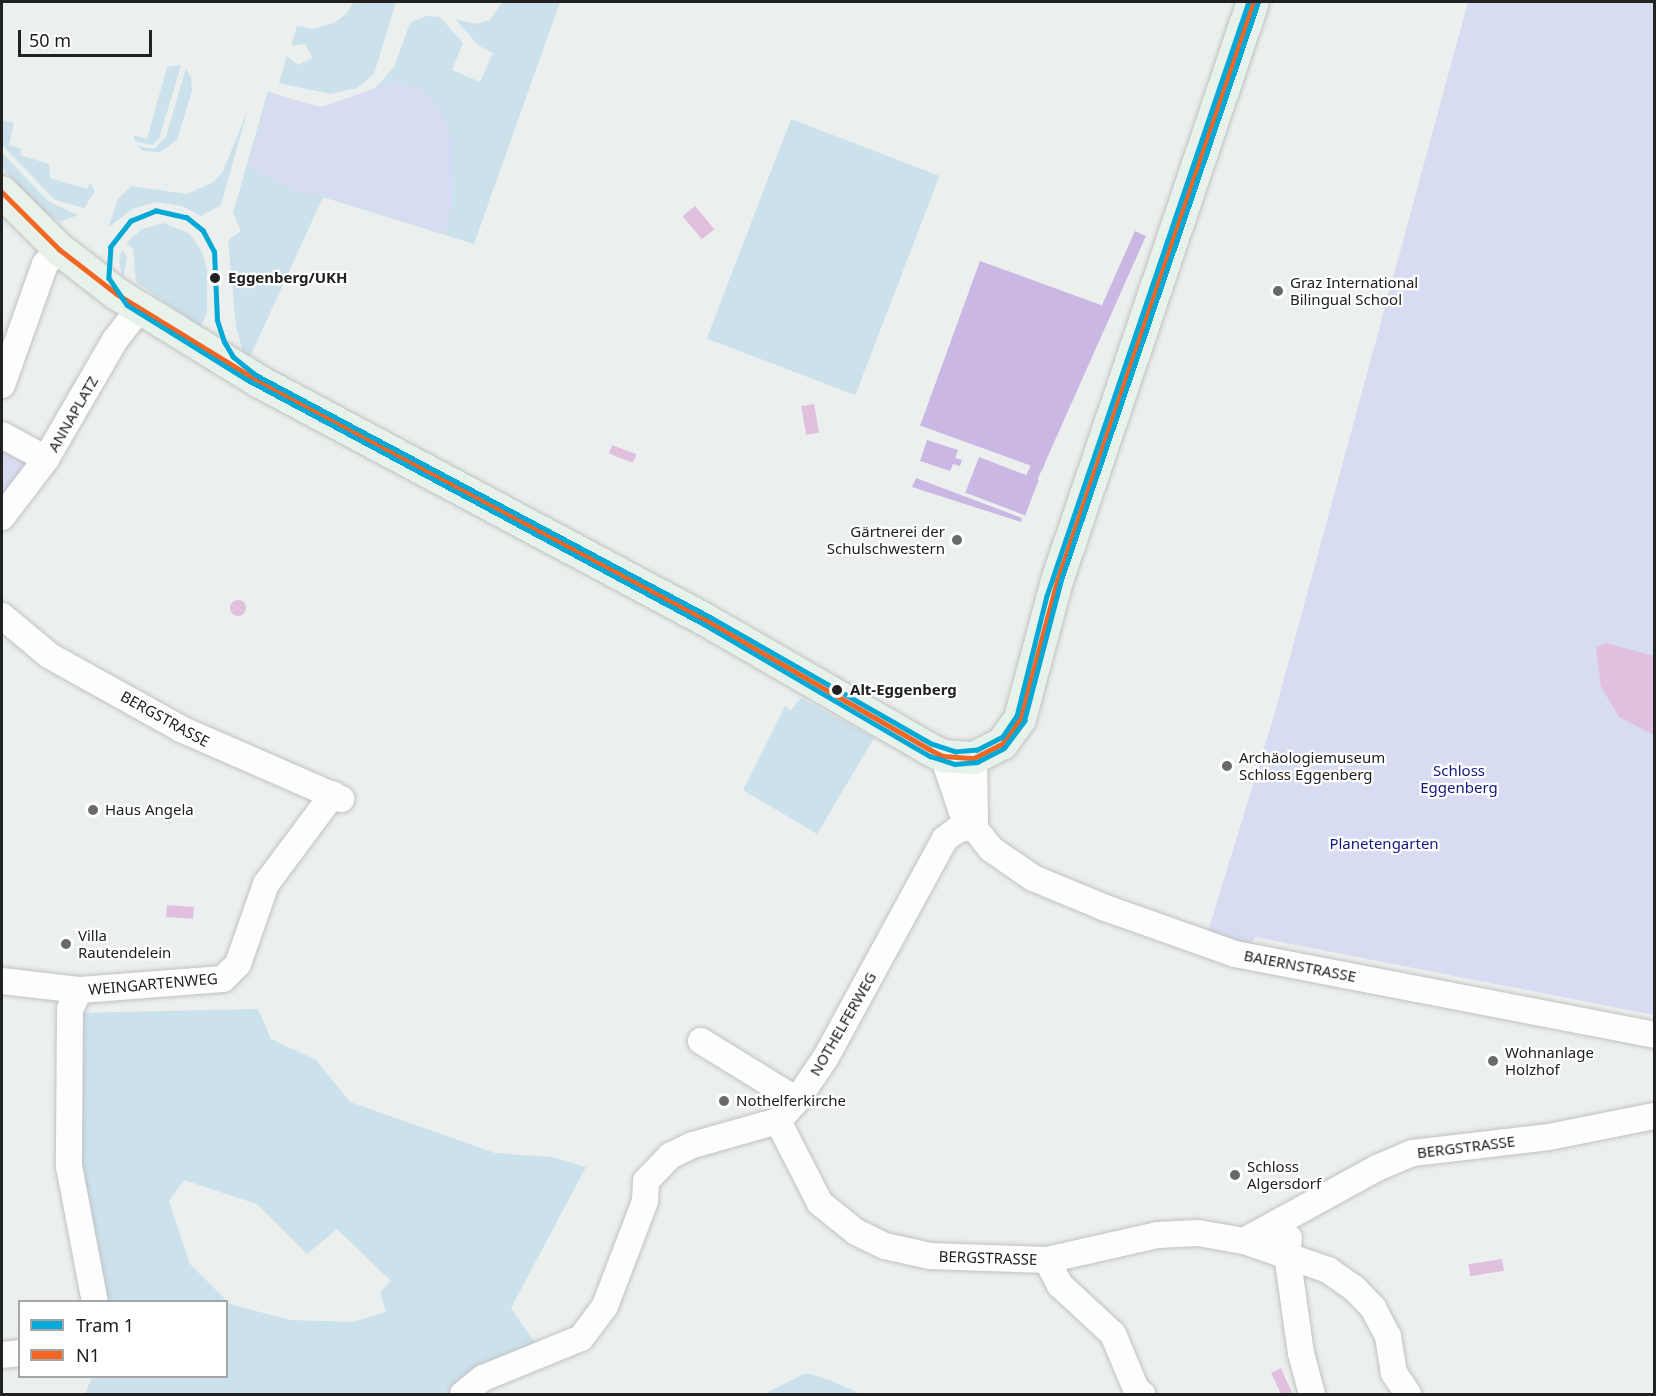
<!DOCTYPE html>
<html>
<head>
<meta charset="utf-8">
<style>
  body { margin:0 }
  #map { position:relative; width:1656px; height:1396px; overflow:hidden; background:#ebefed; font-family:"Noto Sans",sans-serif }
  div>[style] { position:absolute }
  [style*='--x'] { left:calc(var(--x)*1px); top:calc(var(--y)*1px); width:calc(var(--w)*1px); rotate:calc(var(--a)*1deg) }
  .grass>* { inset:0; background:#cbe1eb; transform-origin:0 0 }
  .park>* { inset:0; background:#d8dcf3 }
  .pitch>* { inset:0; background:#cbb7e4; transform-origin:0 0 }
  .water>* { inset:0; background:#e1bfdf; transform-origin:0 0 }
  .round { border-radius:50% }
  .roads { filter:drop-shadow(0 0 2px #c1c2c2) drop-shadow(0 0 2px #c1c2c2) }
  .minor>* { height:26px; margin:-13px; padding:0 13px; transform-origin:13px; border-radius:13px; background:#fcfdfc }
  .major>* { height:32px; margin:-16px; padding:0 16px; transform-origin:16px; border-radius:16px; background:#e7f2eb }
  .bus-1>* { height:4.5px; margin:-2.25px; padding:0 2.25px; transform-origin:2.25px; border-radius:2.25px; background:#f26522 }
  .tram-1>* { height:4.5px; margin:-2.25px; padding:0 2.25px; transform-origin:2.25px; border-radius:2.25px; background:#03a9d6 }
  .dots>* { width:16px; height:16px; translate:-50% -50%; box-sizing:border-box; border:3px solid #fff; border-radius:50% }
  span { translate:-50% -50%; white-space:nowrap; text-align:center; line-height:1.15; -webkit-text-stroke:4.5px #fff; paint-order:stroke }
  .stop-label { font-size:15px; color:#212121; font-weight:700 }
  .left { translate:0 -50%; text-align:left }
  .poi-label { font-size:15px; color:#212121 }
  .right { translate:-100% -50%; text-align:right }
  .street-label { font-size:15px; color:#212121 }
  .park-label { font-size:15px; color:#10187e }
  .frame { position:absolute; inset:0; border:3px solid #212121; pointer-events:none }
  .legend { position:absolute; left:18px; top:1300px; width:210px; height:78px; box-sizing:border-box; background:#fff; border:2px solid #a6a6a6; margin:0; padding:8px 10px; list-style:none; font-size:18px; color:#212121 }
  .legend li { display:flex; align-items:center; gap:12px; height:30px }
  .legend b { width:30px; border:2px solid #a6a6a6 }
  .scale { position:absolute; left:18px; top:30px; width:134px; height:27px; box-sizing:border-box; border:3px solid #212121; border-top:0; padding-left:8px; font-size:18px; line-height:21px; white-space:nowrap; color:#212121; -webkit-text-stroke:4px #fff; paint-order:stroke }
</style>
</head>
<body>
<div id="map">
  <div class="grass">
    <div style="clip-path:polygon(354px 2px,396px 2px,374px 74px,357px 88px,330px 94px,279px 83px,287px 56px,298px 65px,313px 58px,305px 44px,291px 46px,297px 26px,313px 29px,334px 23px,346px 14px)"></div>
    <div style="clip-path:polygon(502px 2px,560px 2px,474px 244px,323px 197px,250px 357px,243px 353px,236px 326px,228px 240px,241px 231px,233px 213px,268px 91px,291px 100px,296px 118px,371px 93px,394px 67px,410px 23px,426px 16px,440px 17px,463px 43px,452px 70px,480px 82px,493px 53px,479px 46px,455px 19px,477px 24px,490px 20px)"></div>
    <div style="clip-path:polygon(181px 65px,159px 139px,152px 145px,135px 141px,133px 135px,147px 139px,167px 67px)"></div>
    <div style="clip-path:polygon(186px 68px,191px 77px,192px 91px,177px 140px,160px 152px,143px 151px,138px 146px,154px 149px,166px 137px)"></div>
    <div style="clip-path:polygon(247px 112px,221px 205px,201px 216px,182px 206px,156px 202px,132px 209px,108px 228px,118px 199px,131px 186px,187px 194px,214px 182px,223px 171px)"></div>
    <div style="left:791px;top:119px;width:159px;height:235px;rotate:21deg"></div>
    <div style="clip-path:polygon(2px 120px,14px 123px,9px 145px,21px 149px,20px 155px,49px 164px,50px 178px,87px 189px,90px 183px,95px 191px,84px 208px,55px 200px,2px 145px)"></div>
    <div style="clip-path:polygon(2px 153px,49px 202px,78px 215px,60px 222px,42px 211px,2px 168px)"></div>
    <div style="clip-path:polygon(164px 223px,190px 234px,202px 252px,207px 269px,207px 314px,200px 327px,136px 282px,133px 249px,126px 243px,142px 229px)"></div>
    <div style="clip-path:polygon(122px 250px,127px 257px,123px 279px,119px 262px)"></div>
    <div style="clip-path:polygon(801px 698px,874px 738px,817px 834px,743px 790px,785px 706px,791px 710px)"></div>
    <div style="clip-path:polygon(evenodd,258px 1009px,271px 1039px,316px 1060px,350px 1102px,495px 1153px,551px 1157px,586px 1167px,511px 1308px,540px 1350px,454px 1394px,85px 1394px,92px 1377px,226px 1376px,226px 1302px,101px 1301px,72px 1151px,75px 1013px,258px 1009px,184px 1180px,257px 1204px,307px 1254px,337px 1229px,391px 1281px,380px 1292px,386px 1312px,353px 1322px,290px 1320px,230px 1304px,190px 1264px,169px 1201px,184px 1180px)"></div>
    <div style="clip-path:polygon(806px 1373px,827px 1379px,861px 1394px,764px 1394px)"></div>
  </div>
  <div class="park">
    <div style="clip-path:polygon(1468px 2px,1654px 2px,1654px 1015px,1255px 937px,1250px 946px,1207px 935px,1273px 719px)"></div>
    <div style="clip-path:polygon(394px 82px,423px 89px,445px 120px,451px 135px,452px 209px,443px 233px,322px 195px,300px 194px,248px 167px,270px 93px,321px 107px)"></div>
    <div style="clip-path:polygon(2px 443px,36px 463px,2px 501px)"></div>
  </div>
  <div class="pitch">
    <div style="left:1135px;top:231px;width:12px;height:288px;rotate:24deg"></div>
    <div style="left:980px;top:261px;width:130px;height:175px;rotate:20deg"></div>
    <div style="clip-path:polygon(927px 440px,958px 450px,955px 458px,962px 460px,960px 466px,953px 464px,950px 471px,920px 461px)"></div>
    <div style="left:979px;top:457px;width:64px;height:38px;rotate:21deg"></div>
    <div style="clip-path:polygon(916px 478px,1022px 518px,1021px 522px,912px 487px)"></div>
  </div>
  <div class="water">
    <div style="left:695px;top:206px;width:30px;height:16px;rotate:50deg"></div>
    <div style="left:814px;top:404px;width:29px;height:13px;rotate:80deg"></div>
    <div style="left:612px;top:445px;width:26px;height:9px;rotate:21deg"></div>
    <div class="round" style="left:230px;top:600px;width:16px;height:16px"></div>
    <div style="clip-path:polygon(1606px 643px,1654px 656px,1654px 735px,1619px 717px,1601px 687px,1596px 647px)"></div>
    <div style="left:167px;top:905px;width:27px;height:12px;rotate:4deg"></div>
    <div style="left:1502px;top:1259px;width:12px;height:34px;rotate:81deg"></div>
    <div style="clip-path:polygon(1281px 1368px,1292px 1393px,1289px 1394px,1281px 1394px,1271px 1373px)"></div>
  </div>
  <div class="roads">
    <div class="minor">
      <div style="--x:2;--y:385;--w:128;--a:-70.4"></div>
      <div style="--x:45;--y:264;--w:21;--a:-47"></div>
      <div style="--x:2;--y:435;--w:50;--a:28.6"></div>
      <div style="--x:2;--y:517;--w:73;--a:-52.8"></div>
      <div style="--x:46;--y:459;--w:138;--a:-59.9"></div>
      <div style="--x:115;--y:340;--w:41;--a:-52"></div>
      <div style="--x:2;--y:616;--w:62;--a:39.8"></div>
      <div style="--x:50;--y:656;--w:150;--a:29.1"></div>
      <div style="--x:181;--y:729;--w:175;--a:23.6"></div>
      <div style="--x:943;--y:756;--w:59;--a:71.3"></div>
      <div style="--x:962;--y:812;--w:47;--a:51.9"></div>
      <div style="--x:991;--y:849;--w:51;--a:34.6"></div>
      <div style="--x:1033;--y:878;--w:76;--a:22.5"></div>
      <div style="--x:1103;--y:907;--w:140;--a:19.6"></div>
      <div style="--x:1235;--y:954;--w:427;--a:10.9"></div>
      <div style="--x:974;--y:758;--w:64;--a:89.1"></div>
      <div style="--x:2;--y:981;--w:79;--a:6.6"></div>
      <div style="--x:80;--y:990;--w:143;--a:-4.4"></div>
      <div style="--x:223;--y:979;--w:21;--a:-45"></div>
      <div style="--x:238;--y:964;--w:85;--a:-70.7"></div>
      <div style="--x:266;--y:884;--w:112;--a:-53.3"></div>
      <div style="--x:80;--y:990;--w:21;--a:118"></div>
      <div style="--x:70;--y:1009;--w:157;--a:90.4"></div>
      <div style="--x:69;--y:1166;--w:138;--a:79.2"></div>
      <div style="--x:701;--y:1041;--w:113;--a:31.6"></div>
      <div style="--x:778;--y:1121;--w:92;--a:62.9"></div>
      <div style="--x:820;--y:1203;--w:46;--a:38.9"></div>
      <div style="--x:856;--y:1232;--w:32;--a:26"></div>
      <div style="--x:885;--y:1246;--w:46;--a:12.5"></div>
      <div style="--x:930;--y:1256;--w:117;--a:2"></div>
      <div style="--x:1047;--y:1260;--w:114;--a:-12.7"></div>
      <div style="--x:1158;--y:1235;--w:40;--a:-2.9"></div>
      <div style="--x:1198;--y:1233;--w:47;--a:9.9"></div>
      <div style="--x:1244;--y:1241;--w:89;--a:19"></div>
      <div style="--x:1328;--y:1270;--w:32;--a:35"></div>
      <div style="--x:1354;--y:1288;--w:28;--a:46"></div>
      <div style="--x:1373;--y:1308;--w:32;--a:62"></div>
      <div style="--x:1388;--y:1336;--w:37;--a:81"></div>
      <div style="--x:1394;--y:1373;--w:25;--a:56"></div>
      <div style="--x:1289;--y:1238;--w:16;--a:97"></div>
      <div style="--x:1287;--y:1254;--w:100;--a:82"></div>
      <div style="--x:1301;--y:1353;--w:42;--a:75"></div>
      <div style="--x:1244;--y:1241;--w:152;--a:-28.8"></div>
      <div style="--x:1377;--y:1168;--w:39;--a:-23"></div>
      <div style="--x:1413;--y:1153;--w:137;--a:-6.7"></div>
      <div style="--x:1549;--y:1137;--w:107;--a:-11.3"></div>
      <div style="--x:1047;--y:1260;--w:28;--a:63"></div>
      <div style="--x:1060;--y:1285;--w:72;--a:42.8"></div>
      <div style="--x:1113;--y:1334;--w:60;--a:67.3"></div>
      <div style="--x:1136;--y:1389;--w:8;--a:40"></div>
      <div style="--x:2;--y:1355;--w:18;--a:-6"></div>
      <div style="--x:463;--y:1394;--w:26;--a:-39"></div>
      <div style="--x:483;--y:1378;--w:106;--a:-22.2"></div>
      <div style="--x:581;--y:1338;--w:40;--a:-53"></div>
      <div style="--x:605;--y:1306;--w:112;--a:-69.1"></div>
      <div style="--x:645;--y:1201;--w:20;--a:-87"></div>
      <div style="--x:646;--y:1181;--w:35;--a:-46"></div>
      <div style="--x:670;--y:1156;--w:25;--a:-26"></div>
      <div style="--x:693;--y:1145;--w:88;--a:-15.8"></div>
      <div style="--x:778;--y:1121;--w:28;--a:-48"></div>
      <div style="--x:797;--y:1100;--w:52;--a:-56"></div>
      <div style="--x:826;--y:1057;--w:248;--a:-61.4"></div>
      <div style="--x:945;--y:839;--w:15;--a:-37"></div>
      <div style="--x:957;--y:830;--w:17;--a:-13"></div>
    </div>
    <div class="major">
      <div style="--x:2;--y:192;--w:81;--a:45"></div>
      <div style="--x:59;--y:249;--w:73;--a:37.8"></div>
      <div style="--x:117;--y:294;--w:168;--a:31.6"></div>
      <div style="--x:260;--y:382;--w:503;--a:28.09"></div>
      <div style="--x:704;--y:619;--w:260;--a:30"></div>
      <div style="--x:929;--y:749;--w:16;--a:27"></div>
      <div style="--x:943;--y:756;--w:31;--a:4"></div>
      <div style="--x:974;--y:758;--w:31;--a:-27"></div>
      <div style="--x:1002;--y:744;--w:31;--a:-54"></div>
      <div style="--x:1020;--y:719;--w:143;--a:-75"></div>
      <div style="--x:1057;--y:581;--w:611;--a:-71.3"></div>
    </div>
  </div>
  <div class="bus-1">
    <div style="--x:2;--y:192;--w:81;--a:45"></div>
    <div style="--x:59;--y:249;--w:73;--a:37.8"></div>
    <div style="--x:117;--y:294;--w:168;--a:31.6"></div>
    <div style="--x:260;--y:382;--w:503;--a:28.09"></div>
    <div style="--x:704;--y:619;--w:260;--a:30"></div>
    <div style="--x:929;--y:749;--w:16;--a:27"></div>
    <div style="--x:943;--y:756;--w:31;--a:4"></div>
    <div style="--x:974;--y:758;--w:31;--a:-27"></div>
    <div style="--x:1002;--y:744;--w:31;--a:-54"></div>
    <div style="--x:1020;--y:719;--w:143;--a:-75"></div>
    <div style="--x:1057;--y:581;--w:611;--a:-71.3"></div>
  </div>
  <div class="tram-1">
    <div style="--x:1249;--y:2;--w:627;--a:108.78"></div>
    <div style="--x:1047;--y:596;--w:124;--a:104"></div>
    <div style="--x:1017;--y:716;--w:25;--a:124"></div>
    <div style="--x:1003;--y:737;--w:29;--a:153"></div>
    <div style="--x:977;--y:750;--w:21;--a:175"></div>
    <div style="--x:956;--y:752;--w:26;--a:-162"></div>
    <div style="--x:931;--y:744;--w:254;--a:-150.2"></div>
    <div style="--x:711;--y:618;--w:517;--a:-151.95"></div>
    <div style="--x:255;--y:375;--w:28;--a:-141"></div>
    <div style="--x:233;--y:357;--w:17;--a:-121"></div>
    <div style="--x:224;--y:342;--w:23;--a:-108"></div>
    <div style="--x:217;--y:320;--w:68;--a:-92.5"></div>
    <div style="--x:214;--y:252;--w:24;--a:-118"></div>
    <div style="--x:203;--y:231;--w:21;--a:-141"></div>
    <div style="--x:187;--y:218;--w:32;--a:-167"></div>
    <div style="--x:156;--y:211;--w:27;--a:158"></div>
    <div style="--x:131;--y:221;--w:33;--a:128"></div>
    <div style="--x:111;--y:247;--w:31;--a:94"></div>
    <div style="--x:109;--y:278;--w:32;--a:56"></div>
    <div style="--x:127;--y:305;--w:142;--a:31.8"></div>
    <div style="--x:248;--y:380;--w:515;--a:28.16"></div>
    <div style="--x:702;--y:623;--w:264;--a:30.3"></div>
    <div style="--x:930;--y:756;--w:26;--a:18"></div>
    <div style="--x:955;--y:764;--w:22;--a:-5"></div>
    <div style="--x:977;--y:762;--w:30;--a:-27"></div>
    <div style="--x:1004;--y:748;--w:34;--a:-53"></div>
    <div style="--x:1024;--y:721;--w:146;--a:-75.3"></div>
    <div style="--x:1061;--y:580;--w:611;--a:-71.18"></div>
  </div>
  <div class="dots">
    <div style="left:215px;top:278px;background:#212121"></div>
    <div style="left:1278px;top:291px;background:#686968"></div>
    <div style="left:957px;top:540px;background:#686968"></div>
    <div style="left:837px;top:690px;background:#212121"></div>
    <div style="left:1227px;top:766px;background:#686968"></div>
    <div style="left:93px;top:810px;background:#686968"></div>
    <div style="left:66px;top:944px;background:#686968"></div>
    <div style="left:1493px;top:1061px;background:#686968"></div>
    <div style="left:724px;top:1101px;background:#686968"></div>
    <div style="left:1235px;top:1175px;background:#686968"></div>
  </div>
  <div class="stop-label">
    <span class="left" style="left:228px;top:278px">Eggenberg/UKH</span>
    <span class="left" style="left:850px;top:690px">Alt-Eggenberg</span>
  </div>
  <div class="poi-label">
    <span class="left" style="left:1290px;top:291px">Graz International<br>Bilingual School</span>
    <span class="right" style="left:945px;top:540px">Gärtnerei der<br>Schulschwestern</span>
    <span class="left" style="left:1239px;top:766px">Archäologiemuseum<br>Schloss Eggenberg</span>
    <span class="left" style="left:105px;top:810px">Haus Angela</span>
    <span class="left" style="left:78px;top:944px">Villa<br>Rautendelein</span>
    <span class="left" style="left:1505px;top:1061px">Wohnanlage<br>Holzhof</span>
    <span class="left" style="left:736px;top:1101px">Nothelferkirche</span>
    <span class="left" style="left:1247px;top:1175px">Schloss<br>Algersdorf</span>
  </div>
  <div class="street-label">
    <span style="left:73px;top:414px;rotate:-60deg">ANNAPLATZ</span>
    <span style="left:165px;top:719px;rotate:29deg">BERGSTRASSE</span>
    <span style="left:1300px;top:966px;rotate:11deg">BAIERNSTRASSE</span>
    <span style="left:153px;top:984px;rotate:-5deg">WEINGARTENWEG</span>
    <span style="left:843px;top:1024px;rotate:-60deg">NOTHELFERWEG</span>
    <span style="left:1466px;top:1147px;rotate:-7deg">BERGSTRASSE</span>
    <span style="left:988px;top:1258px;rotate:2deg">BERGSTRASSE</span>
  </div>
  <div class="park-label">
    <span style="left:1459px;top:779px">Schloss<br>Eggenberg</span>
    <span style="left:1384px;top:844px">Planetengarten</span>
  </div>
  <div class="frame"></div>
  <ul class="legend">
  <li><b style="height:8px;background:#03a9d6"></b>Tram 1</li>
  <li><b style="height:8px;background:#f26522"></b>N1</li>
  </ul>
  <div class="scale">50 m</div>
</div>
</body>
</html>
